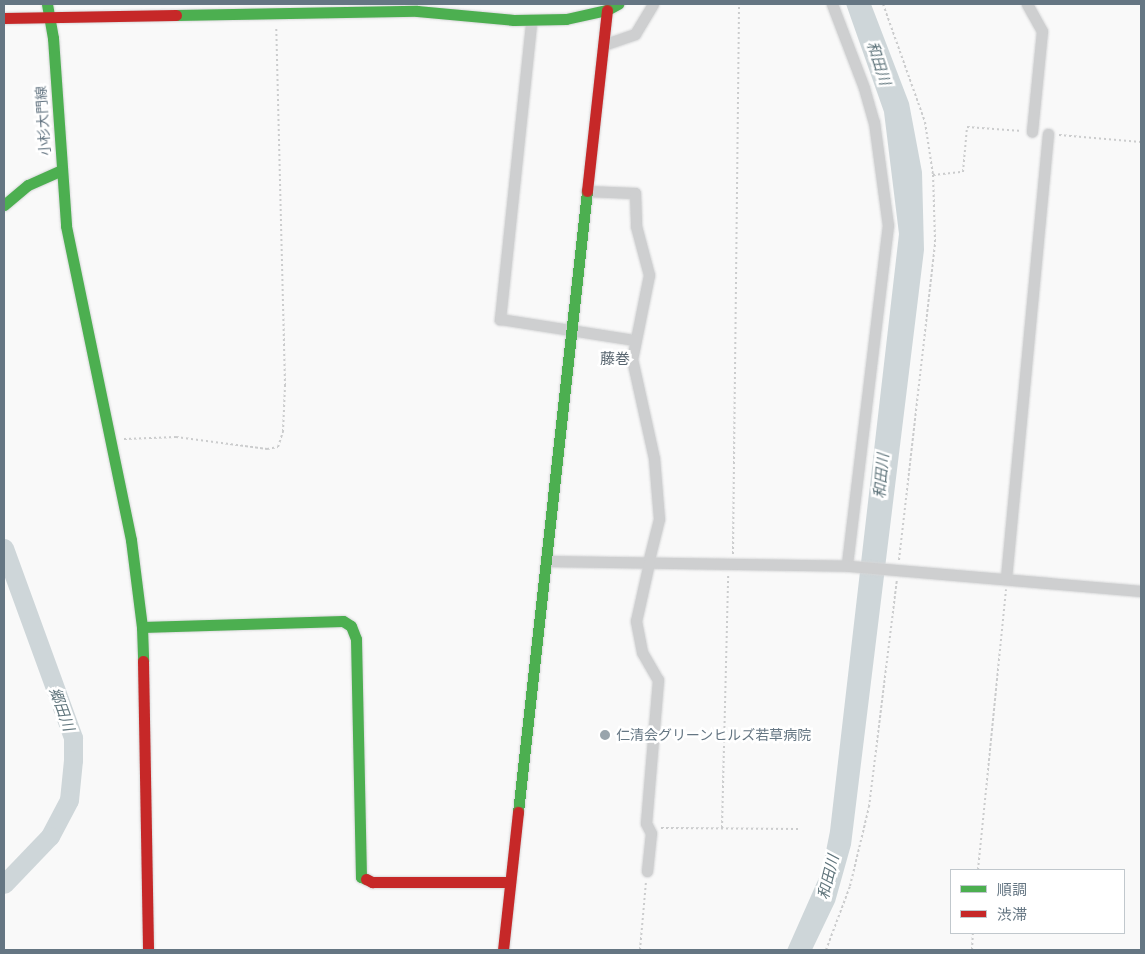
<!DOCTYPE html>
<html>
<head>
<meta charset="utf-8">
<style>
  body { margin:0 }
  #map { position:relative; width:1145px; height:954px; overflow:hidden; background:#f9f9f9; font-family:Helvetica,"Noto Sans JP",sans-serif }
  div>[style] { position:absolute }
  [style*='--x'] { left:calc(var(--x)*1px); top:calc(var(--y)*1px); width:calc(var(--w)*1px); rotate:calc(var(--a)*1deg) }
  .water>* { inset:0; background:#ced6d9 }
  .river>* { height:19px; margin:-9.5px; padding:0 9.5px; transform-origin:9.5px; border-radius:9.5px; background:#ced6d9 }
  .path>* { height:2px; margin-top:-1px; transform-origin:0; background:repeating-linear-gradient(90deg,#cbcccd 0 2.5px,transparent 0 5px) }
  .roads { filter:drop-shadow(0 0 1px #d5d6d7) drop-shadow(0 0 1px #d5d6d7) }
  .street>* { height:11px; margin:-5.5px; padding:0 5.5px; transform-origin:5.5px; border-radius:5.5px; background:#cecfd0 }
  .fast>* { height:11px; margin:-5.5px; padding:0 5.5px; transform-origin:5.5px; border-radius:5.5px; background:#4caf50 }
  .jam>* { height:11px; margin:-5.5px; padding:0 5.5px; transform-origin:5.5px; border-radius:5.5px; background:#c62828 }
  .dots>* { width:14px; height:14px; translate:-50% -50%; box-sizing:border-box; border:2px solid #fff; border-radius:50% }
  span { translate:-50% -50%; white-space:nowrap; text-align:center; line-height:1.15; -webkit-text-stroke:5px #fff; paint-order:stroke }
  .street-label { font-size:14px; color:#657683 }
  .poi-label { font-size:14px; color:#657683 }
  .left { translate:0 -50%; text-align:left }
  .water-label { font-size:15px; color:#60757c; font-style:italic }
  .neighbourhood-label { font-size:15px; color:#57646e }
  .frame { position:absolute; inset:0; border:5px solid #657683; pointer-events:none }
  .legend { position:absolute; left:950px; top:869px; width:175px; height:65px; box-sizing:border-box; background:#fff; border:1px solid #c1c8cd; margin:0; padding:6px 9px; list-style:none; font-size:15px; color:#657683 }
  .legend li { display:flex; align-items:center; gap:10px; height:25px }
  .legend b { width:25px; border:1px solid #c1c8cd }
</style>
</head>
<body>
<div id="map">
  <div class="water">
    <div style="clip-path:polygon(846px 4px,871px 4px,909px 103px,922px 172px,924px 250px,851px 845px,835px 902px,812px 950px,787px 950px,822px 871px,830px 831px,899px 234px,884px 112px)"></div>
  </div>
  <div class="river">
    <div style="--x:4;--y:548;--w:202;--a:70"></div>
    <div style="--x:73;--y:738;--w:22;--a:90"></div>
    <div style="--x:73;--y:760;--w:40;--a:95.7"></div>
    <div style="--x:69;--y:800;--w:41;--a:117.8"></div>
    <div style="--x:50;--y:836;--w:66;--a:133.8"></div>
  </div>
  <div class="path">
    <div style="--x:883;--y:4;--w:125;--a:70.4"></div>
    <div style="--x:925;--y:122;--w:54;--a:81.4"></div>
    <div style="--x:933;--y:175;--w:30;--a:-6"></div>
    <div style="--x:963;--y:172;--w:45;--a:-84.9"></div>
    <div style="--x:967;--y:127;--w:55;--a:4.2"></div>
    <div style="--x:1059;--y:135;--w:82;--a:4.9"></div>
    <div style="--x:124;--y:439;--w:52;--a:-2.2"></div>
    <div style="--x:176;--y:437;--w:92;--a:7.5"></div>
    <div style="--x:267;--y:449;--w:11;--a:-10"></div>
    <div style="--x:278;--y:447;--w:16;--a:-72"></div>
    <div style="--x:283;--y:432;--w:46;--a:-87.5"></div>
    <div style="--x:285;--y:386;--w:360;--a:-91.4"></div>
    <div style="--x:733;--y:554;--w:550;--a:-89.37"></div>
    <div style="--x:899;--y:560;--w:320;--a:-83.5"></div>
    <div style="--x:935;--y:242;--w:67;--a:-91.7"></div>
    <div style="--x:661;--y:828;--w:139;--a:0.4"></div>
    <div style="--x:722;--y:828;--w:253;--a:-88.6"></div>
    <div style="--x:978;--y:870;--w:282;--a:-84.3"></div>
    <div style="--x:640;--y:950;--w:69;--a:-85"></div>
    <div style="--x:826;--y:950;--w:68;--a:-69.4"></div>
    <div style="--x:850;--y:886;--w:81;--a:-76.5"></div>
    <div style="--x:869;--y:807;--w:229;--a:-83"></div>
    <div style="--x:972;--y:950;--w:17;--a:-87"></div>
  </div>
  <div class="roads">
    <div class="street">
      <div style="--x:832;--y:4;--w:90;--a:69.1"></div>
      <div style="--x:864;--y:88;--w:35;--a:74"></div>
      <div style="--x:874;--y:122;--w:104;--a:82.3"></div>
      <div style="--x:888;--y:225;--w:343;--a:96.9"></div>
      <div style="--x:1027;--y:4;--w:31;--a:61"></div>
      <div style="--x:1042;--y:31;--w:101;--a:95.7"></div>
      <div style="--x:531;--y:24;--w:297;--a:96"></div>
      <div style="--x:500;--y:319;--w:136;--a:8.9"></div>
      <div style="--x:603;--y:45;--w:34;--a:-19"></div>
      <div style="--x:635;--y:34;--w:35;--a:-59"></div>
      <div style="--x:586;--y:191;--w:49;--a:2.3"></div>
      <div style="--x:635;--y:193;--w:33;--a:88"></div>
      <div style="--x:636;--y:226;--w:51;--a:75.1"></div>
      <div style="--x:649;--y:275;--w:86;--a:101.4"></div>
      <div style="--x:632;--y:359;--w:101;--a:77.5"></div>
      <div style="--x:654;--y:458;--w:61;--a:85.3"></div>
      <div style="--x:659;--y:519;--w:45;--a:104"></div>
      <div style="--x:547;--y:561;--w:303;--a:0.9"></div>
      <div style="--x:850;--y:566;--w:292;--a:4.9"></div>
      <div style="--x:1006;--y:578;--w:446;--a:-84.6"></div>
      <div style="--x:647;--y:871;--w:38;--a:-84"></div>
      <div style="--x:651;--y:833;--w:11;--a:-117"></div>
      <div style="--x:646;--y:823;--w:144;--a:-85.2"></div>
      <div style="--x:658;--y:680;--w:32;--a:-120"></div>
      <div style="--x:642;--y:652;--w:32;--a:-101"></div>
      <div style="--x:636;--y:621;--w:59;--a:-77.4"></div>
    </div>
    <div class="fast">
      <div style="--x:47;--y:4;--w:35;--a:80"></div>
      <div style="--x:53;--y:38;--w:188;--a:86"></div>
      <div style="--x:66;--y:226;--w:321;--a:78.3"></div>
      <div style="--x:131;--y:540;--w:88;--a:82.8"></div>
      <div style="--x:142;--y:627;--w:34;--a:88"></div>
      <div style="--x:176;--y:15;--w:241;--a:-1"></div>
      <div style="--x:417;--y:11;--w:97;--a:5.3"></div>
      <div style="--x:514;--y:20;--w:52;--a:-1.1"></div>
      <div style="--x:566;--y:19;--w:42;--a:-12.4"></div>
      <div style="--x:607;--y:10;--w:13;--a:-29"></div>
      <div style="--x:4;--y:205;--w:31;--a:-40"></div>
      <div style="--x:28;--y:185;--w:36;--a:-24"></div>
      <div style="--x:142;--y:627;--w:201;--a:-1.7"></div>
      <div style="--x:343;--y:621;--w:9;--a:32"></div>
      <div style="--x:351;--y:626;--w:14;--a:69"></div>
      <div style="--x:356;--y:639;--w:238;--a:88.8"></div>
      <div style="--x:361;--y:877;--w:5;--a:22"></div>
      <div style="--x:518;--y:812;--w:625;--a:-83.66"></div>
    </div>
    <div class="jam">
      <div style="--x:4;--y:18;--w:172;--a:-1"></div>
      <div style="--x:587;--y:191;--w:182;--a:-83.7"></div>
      <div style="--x:143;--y:661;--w:289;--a:89"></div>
      <div style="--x:366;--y:879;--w:7;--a:27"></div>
      <div style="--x:372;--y:882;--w:138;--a:0"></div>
      <div style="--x:503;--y:950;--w:139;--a:-83.8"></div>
    </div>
  </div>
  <div class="dots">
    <div style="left:605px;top:735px;background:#99a4ac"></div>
  </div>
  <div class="street-label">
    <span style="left:43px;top:121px;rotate:-94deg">小杉大門線</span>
  </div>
  <div class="poi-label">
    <span class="left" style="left:616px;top:735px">仁清会グリーンヒルズ若草病院</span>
  </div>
  <div class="water-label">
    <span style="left:879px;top:63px;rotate:72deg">和田川</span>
    <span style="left:881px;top:476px;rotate:-85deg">和田川</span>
    <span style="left:62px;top:709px;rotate:70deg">郷田川</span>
    <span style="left:828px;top:877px;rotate:-76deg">和田川</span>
  </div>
  <div class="neighbourhood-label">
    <span style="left:615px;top:359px">藤巻</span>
  </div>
  <div class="frame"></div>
  <ul class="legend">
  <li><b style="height:6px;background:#4caf50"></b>順調</li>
  <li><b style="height:6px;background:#c62828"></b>渋滞</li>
  </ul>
</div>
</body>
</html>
